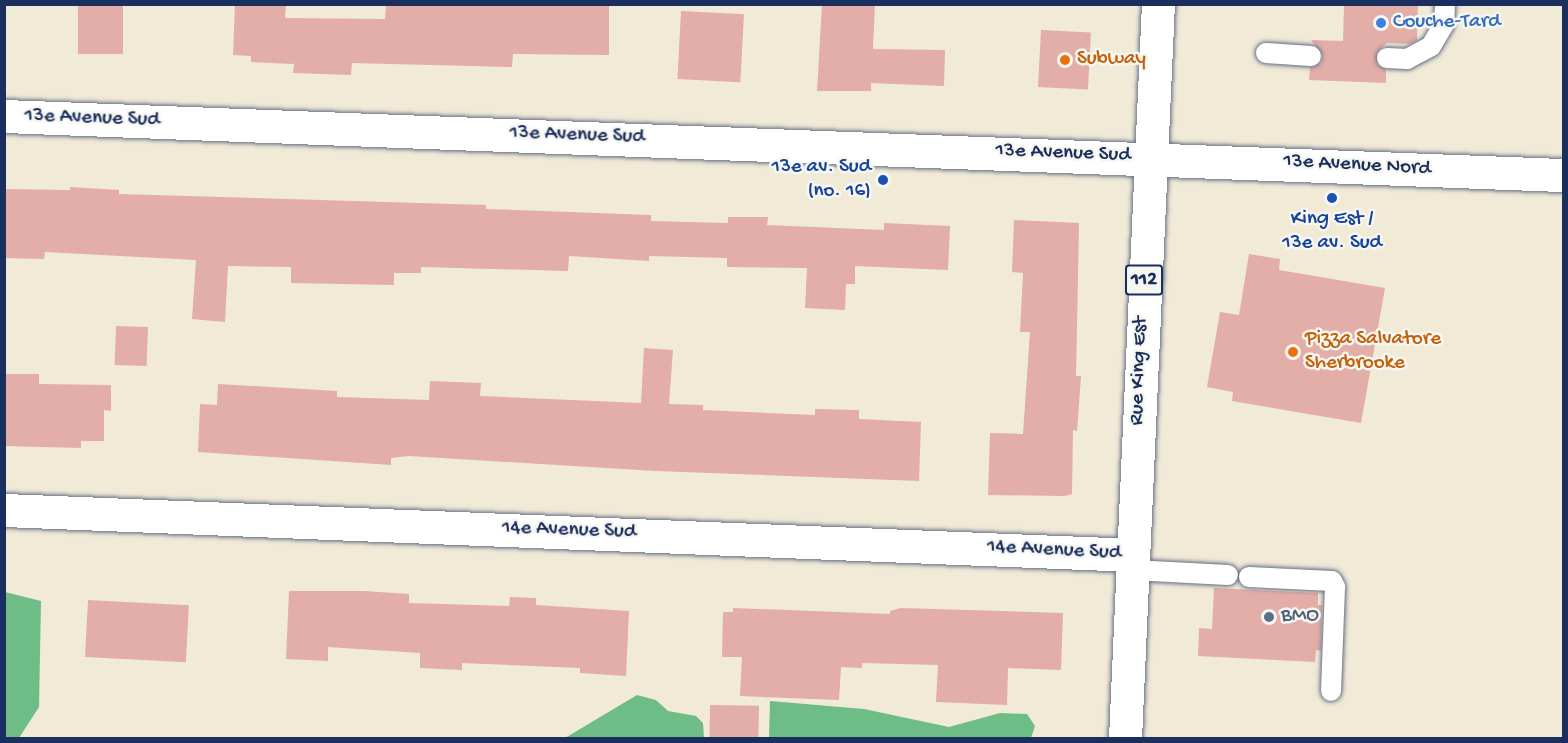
<!DOCTYPE html>
<html>
<head>
<meta charset="utf-8">
<style>
  body { margin:0 }
  #map { position:relative; width:1568px; height:743px; overflow:hidden; background:#f1ead7; font-family:"Gochi Hand",sans-serif }
  div>[style] { position:absolute }
  [style*='--x'] { left:calc(var(--x)*1px); top:calc(var(--y)*1px); width:calc(var(--w)*1px); rotate:calc(var(--a)*1deg) }
  .forest>* { inset:0; background:#6ebd87 }
  .building>* { inset:0; background:#e3ada8; transform-origin:0 0 }
  .roads { filter:drop-shadow(0 0 2px #667088) drop-shadow(0 0 2px #667088) }
  .lane>* { height:20px; margin:-10px; padding:0 10px; transform-origin:10px; border-radius:10px; background:#fff }
  .street>* { height:33px; margin:-16.5px; padding:0 16.5px; transform-origin:16.5px; border-radius:16.5px; background:#fff }
  .secondary>* { height:33px; margin:-16.5px; padding:0 16.5px; transform-origin:16.5px; border-radius:16.5px; background:#fff }
  .primary>* { height:33px; margin:-16.5px; padding:0 16.5px; transform-origin:16.5px; border-radius:16.5px; background:#fff }
  .dots>* { width:16px; height:16px; translate:-50% -50%; box-sizing:border-box; border:3px solid #f6f6f2; border-radius:50% }
  span { translate:-50% -50%; white-space:nowrap; text-align:center; line-height:1.15; -webkit-text-stroke:5px #f6f6f2; paint-order:stroke }
  .shield-label span { padding:2px 4px; background:#f6f6f2; border:2px solid; border-radius:4px; -webkit-text-stroke-width:0 }
  .shield-label { font-size:20px; color:#1b2f5e; font-weight:700 }
  .shop-label { font-size:21px; color:#366cbe }
  .left { translate:0 -50%; text-align:left }
  .food-label { font-size:21px; color:#c56008 }
  .street-label { font-size:21px; color:#1b2f5e }
  .transit-label { font-size:21px; color:#164399 }
  .right { translate:-100% -50%; text-align:right }
  .service-label { font-size:21px; color:#4e5e75 }
  .frame { position:absolute; inset:0; border:6px solid #1b2f5e; pointer-events:none }
</style>
</head>
<body>
<div id="map">
  <div class="forest">
    <div style="clip-path:polygon(5px 592px,41px 601px,39px 707px,19px 738px,5px 738px)"></div>
    <div style="clip-path:polygon(637px 695px,656px 700px,668px 711px,696px 716px,703px 723px,704px 738px,565px 738px)"></div>
    <div style="clip-path:polygon(770px 701px,864px 709px,949px 727px,1000px 713px,1027px 714px,1035px 726px,1031px 738px,769px 738px)"></div>
  </div>
  <div class="building">
    <div style="left:78px;top:4px;width:45px;height:50px"></div>
    <div style="clip-path:polygon(235px 4px,286px 4px,285px 18px,385px 19px,386px 4px,609px 4px,609px 55px,513px 54px,512px 67px,352px 63px,351px 75px,293px 73px,294px 64px,251px 62px,251px 56px,233px 55px)"></div>
    <div style="clip-path:polygon(848px 4px,875px 4px,873px 49px,945px 50px,944px 86px,871px 83px,871px 91px,817px 91px,822px 5px)"></div>
    <div style="clip-path:polygon(1344px 4px,1418px 4px,1417px 40px,1410px 44px,1387px 43px,1377px 52px,1377px 64px,1386px 70px,1386px 83px,1309px 80px,1310px 68px,1321px 63px,1323px 56px,1311px 40px,1343px 41px)"></div>
    <div style="left:681px;top:11px;width:63px;height:68px;rotate:3deg"></div>
    <div style="left:1041px;top:30px;width:50px;height:57px;rotate:3deg"></div>
    <div style="clip-path:polygon(70px 187px,119px 190px,119px 194px,486px 205px,486px 209px,651px 215px,651px 221px,728px 223px,728px 217px,768px 217px,767px 225px,884px 230px,884px 223px,950px 226px,948px 270px,855px 266px,855px 284px,846px 284px,845px 310px,805px 308px,807px 268px,727px 267px,727px 258px,649px 256px,649px 261px,569px 256px,568px 271px,421px 267px,421px 273px,394px 273px,394px 285px,291px 283px,291px 267px,228px 266px,225px 322px,192px 319px,196px 260px,45px 252px,44px 259px,4px 258px,4px 189px,70px 190px)"></div>
    <div style="clip-path:polygon(1014px 220px,1079px 223px,1076px 376px,1081px 376px,1077px 431px,1073px 430px,1072px 494px,1064px 496px,988px 495px,990px 433px,1023px 434px,1030px 332px,1020px 332px,1023px 273px,1012px 272px)"></div>
    <div style="clip-path:polygon(1249px 254px,1280px 259px,1279px 270px,1385px 288px,1361px 423px,1232px 401px,1233px 392px,1207px 387px,1220px 312px,1239px 315px)"></div>
    <div style="left:116px;top:326px;width:32px;height:39px;rotate:2deg"></div>
    <div style="clip-path:polygon(644px 348px,673px 350px,669px 404px,703px 405px,703px 410px,815px 415px,815px 409px,859px 410px,859px 419px,921px 422px,919px 481px,656px 471px,409px 456px,391px 458px,391px 465px,198px 452px,200px 404px,217px 405px,218px 384px,337px 391px,337px 397px,429px 400px,430px 381px,481px 383px,480px 396px,641px 403px)"></div>
    <div style="clip-path:polygon(4px 374px,39px 374px,39px 384px,111px 385px,111px 411px,104px 410px,104px 441px,81px 441px,81px 448px,4px 446px)"></div>
    <div style="clip-path:polygon(1214px 588px,1318px 593px,1318px 605px,1322px 605px,1321px 651px,1316px 650px,1315px 662px,1198px 656px,1199px 628px,1212px 629px)"></div>
    <div style="clip-path:polygon(289px 591px,364px 591px,409px 594px,409px 603px,509px 606px,510px 597px,536px 598px,536px 605px,629px 611px,626px 676px,580px 673px,580px 668px,462px 663px,462px 670px,420px 668px,420px 653px,328px 647px,328px 661px,286px 659px)"></div>
    <div style="left:88px;top:600px;width:101px;height:57px;rotate:3deg"></div>
    <div style="clip-path:polygon(733px 608px,890px 614px,890px 611px,901px 608px,1063px 613px,1061px 670px,1008px 668px,1007px 705px,936px 702px,938px 665px,862px 663px,862px 668px,841px 667px,839px 700px,740px 696px,742px 657px,722px 657px,723px 612px,733px 612px)"></div>
    <div style="left:710px;top:705px;width:49px;height:33px;rotate:1deg"></div>
  </div>
  <div class="roads">
    <div class="lane">
      <div style="--x:1266;--y:53;--w:45;--a:3.8"></div>
      <div style="--x:1387;--y:58;--w:20;--a:3"></div>
      <div style="--x:1407;--y:59;--w:27;--a:-28"></div>
      <div style="--x:1431;--y:46;--w:26;--a:-59"></div>
      <div style="--x:1444;--y:24;--w:20;--a:-87"></div>
      <div style="--x:1132;--y:570;--w:96;--a:3"></div>
      <div style="--x:1249;--y:577;--w:83;--a:2.8"></div>
      <div style="--x:1332;--y:581;--w:7;--a:63"></div>
      <div style="--x:1335;--y:587;--w:104;--a:92.2"></div>
    </div>
    <div class="street">
      <div style="--x:4;--y:510;--w:1130;--a:2.28"></div>
    </div>
    <div class="secondary">
      <div style="--x:4;--y:116;--w:1561;--a:2.17"></div>
    </div>
    <div class="primary">
      <div style="--x:1125;--y:738;--w:735;--a:-87.43"></div>
    </div>
  </div>
  <div class="dots">
    <div style="left:1381px;top:23px;background:#3f7fe0"></div>
    <div style="left:1065px;top:60px;background:#e8710a"></div>
    <div style="left:883px;top:180px;background:#1a4fb4"></div>
    <div style="left:1332px;top:198px;background:#1a4fb4"></div>
    <div style="left:1293px;top:352px;background:#e8710a"></div>
    <div style="left:1269px;top:617px;background:#5c6f8a"></div>
  </div>
  <div class="shield-label">
    <span style="left:1144px;top:280px">112</span>
  </div>
  <div class="shop-label">
    <span class="left" style="left:1393px;top:23px">Couche-Tard</span>
  </div>
  <div class="food-label">
    <span class="left" style="left:1077px;top:60px">Subway</span>
    <span class="left" style="left:1305px;top:352px">Pizza Salvatore<br>Sherbrooke</span>
  </div>
  <div class="street-label">
    <span style="left:92px;top:119px;rotate:2deg">13e Avenue Sud</span>
    <span style="left:577px;top:136px;rotate:2deg">13e Avenue Sud</span>
    <span style="left:1063px;top:154px;rotate:2deg">13e Avenue Sud</span>
    <span style="left:1357px;top:166px;rotate:3deg">13e Avenue Nord</span>
    <span style="left:1140px;top:371px;rotate:-88deg">Rue King Est</span>
    <span style="left:569px;top:531px;rotate:2deg">14e Avenue Sud</span>
    <span style="left:1054px;top:551px;rotate:3deg">14e Avenue Sud</span>
  </div>
  <div class="transit-label">
    <span class="right" style="left:871px;top:180px">13e av. Sud<br>(no. 16)</span>
    <span style="left:1332px;top:232px">King Est /<br>13e av. Sud</span>
  </div>
  <div class="service-label">
    <span class="left" style="left:1281px;top:617px">BMO</span>
  </div>
  <div class="frame"></div>
</div>
</body>
</html>
